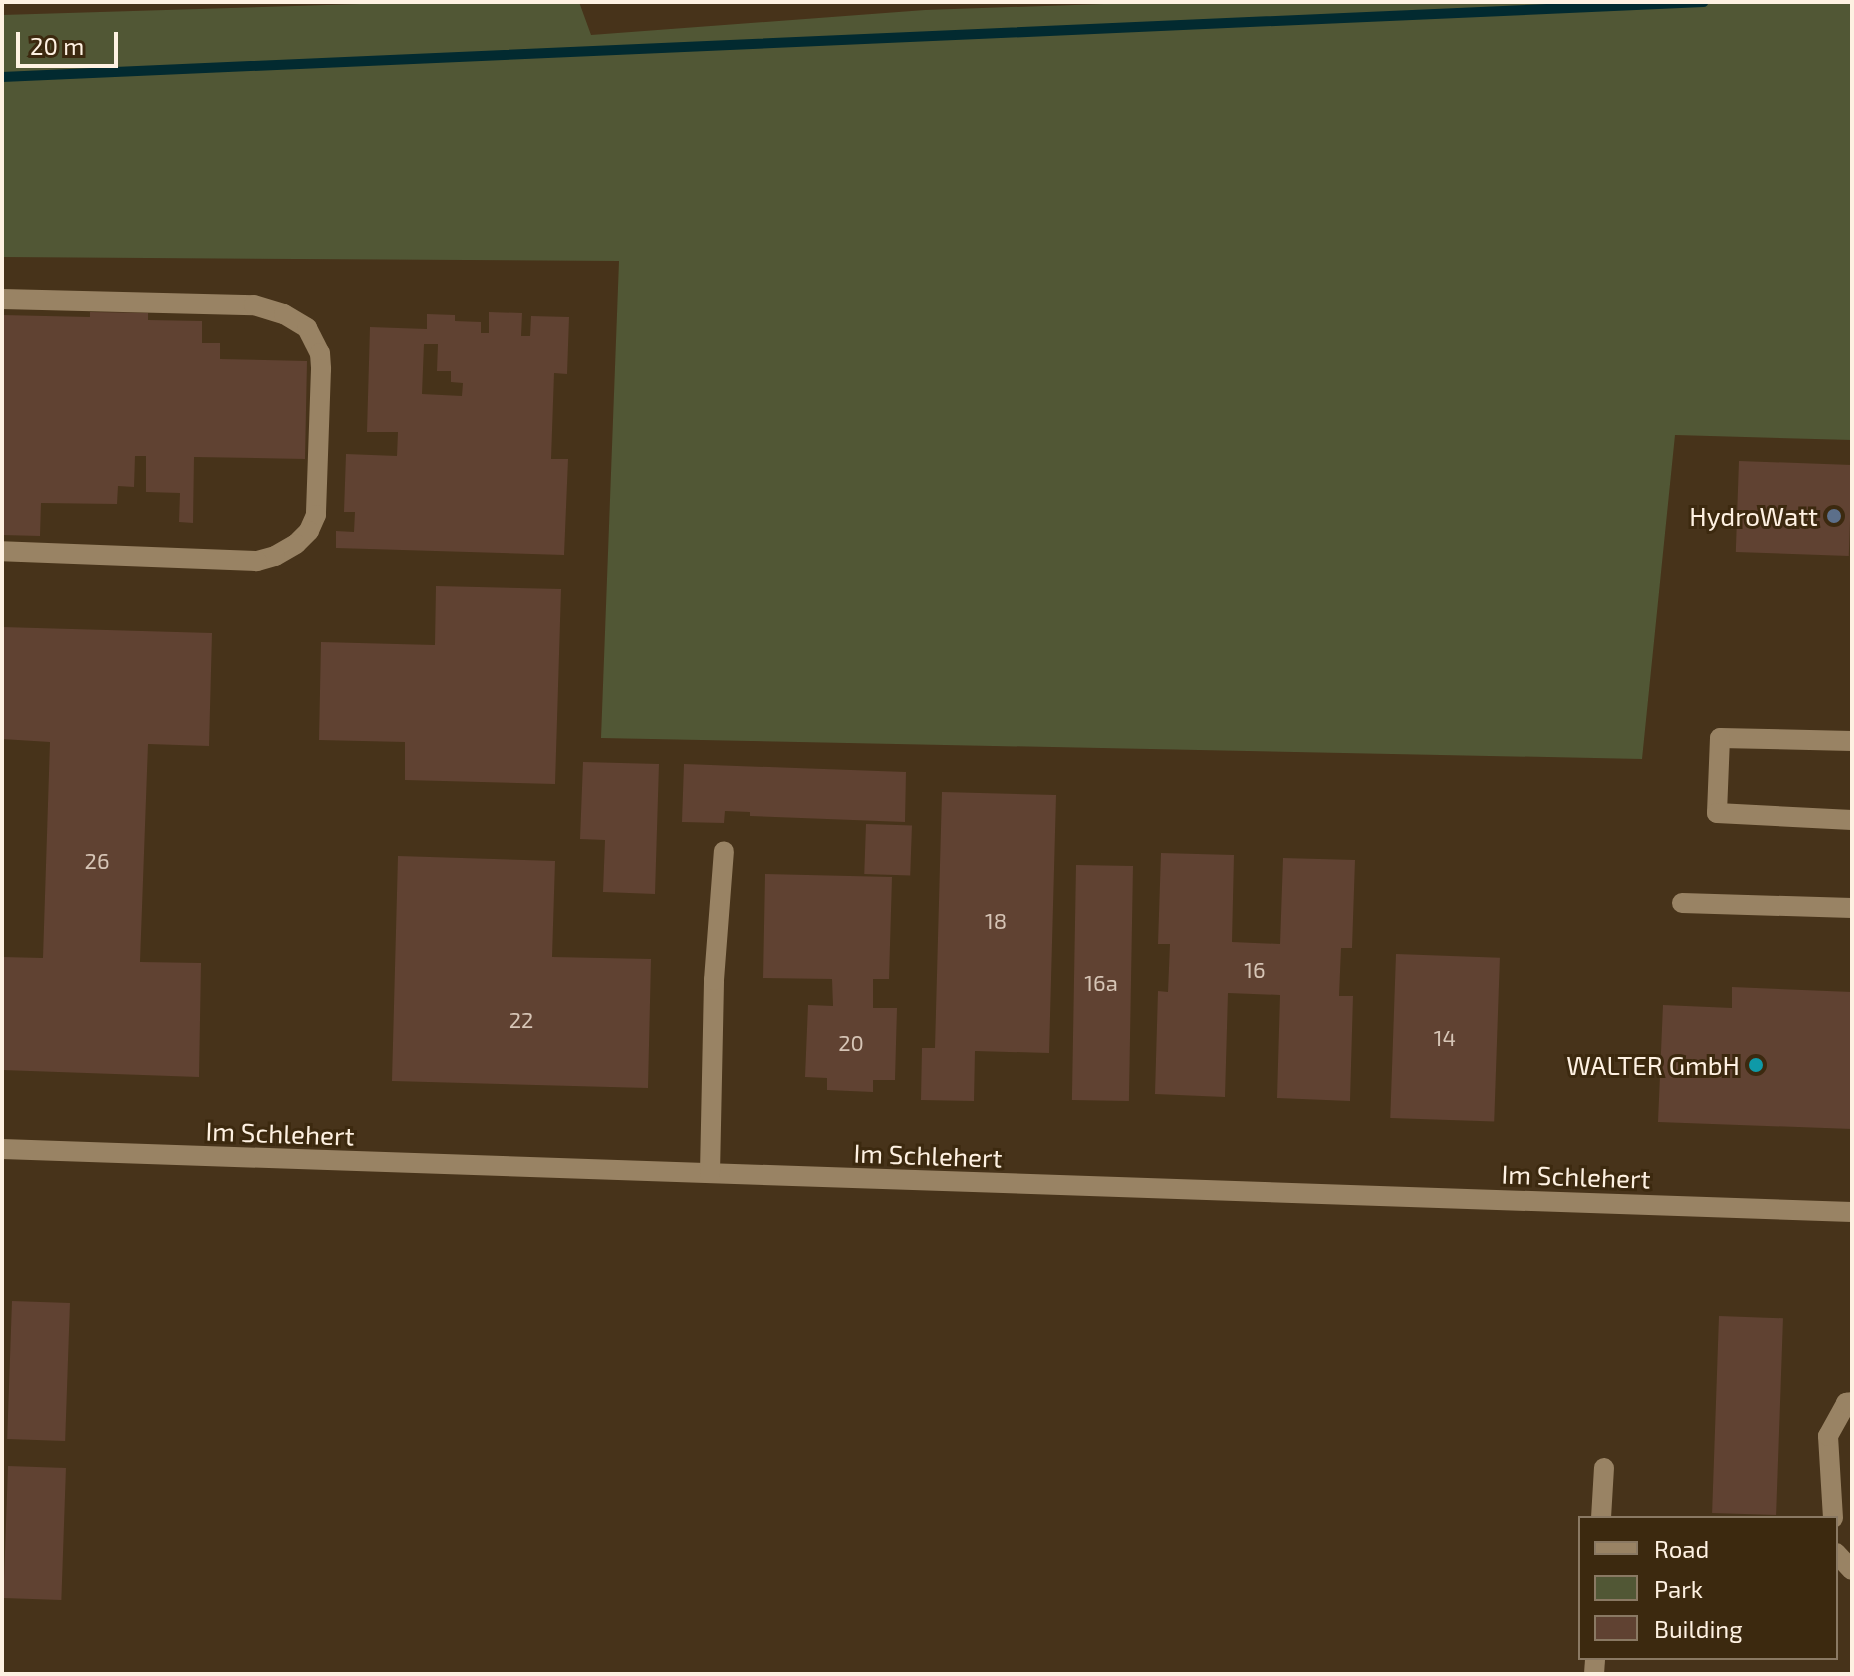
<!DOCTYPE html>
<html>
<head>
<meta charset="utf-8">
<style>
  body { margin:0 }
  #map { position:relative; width:1854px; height:1676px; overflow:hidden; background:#47331a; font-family:"Exo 2",sans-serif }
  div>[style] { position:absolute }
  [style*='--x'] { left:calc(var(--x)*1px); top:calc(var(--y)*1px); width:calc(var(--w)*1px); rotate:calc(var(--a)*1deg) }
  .green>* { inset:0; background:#515735 }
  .stream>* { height:10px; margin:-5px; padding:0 5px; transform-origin:5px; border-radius:5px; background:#022a30 }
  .building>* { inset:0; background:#604232; transform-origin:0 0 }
  .minor>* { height:20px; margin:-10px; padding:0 10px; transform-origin:10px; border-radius:10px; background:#998364 }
  .dots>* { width:22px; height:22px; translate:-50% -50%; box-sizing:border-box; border:4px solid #3c290f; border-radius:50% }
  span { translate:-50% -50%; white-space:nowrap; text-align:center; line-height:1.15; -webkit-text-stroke:6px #3c290f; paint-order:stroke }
  .number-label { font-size:22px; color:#d6c5b6 }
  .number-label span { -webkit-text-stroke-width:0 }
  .poi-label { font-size:26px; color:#fef1e2 }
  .right { translate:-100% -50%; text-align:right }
  .street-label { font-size:26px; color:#fef1e2 }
  .frame { position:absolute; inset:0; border:4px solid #fef1e2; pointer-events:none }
  .legend { position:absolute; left:1578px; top:1516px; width:260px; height:144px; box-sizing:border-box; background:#3c290f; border:2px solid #8a7963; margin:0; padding:10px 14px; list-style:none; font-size:24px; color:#fef1e2 }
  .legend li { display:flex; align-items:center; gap:16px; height:40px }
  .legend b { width:40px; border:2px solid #8a7963 }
  .scale { position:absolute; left:16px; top:32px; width:102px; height:36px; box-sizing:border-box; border:4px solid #fef1e2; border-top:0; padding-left:10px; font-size:24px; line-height:28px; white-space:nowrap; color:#fef1e2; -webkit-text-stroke:6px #3c290f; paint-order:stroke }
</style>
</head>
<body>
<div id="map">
  <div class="green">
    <div style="clip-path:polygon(425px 2px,579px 2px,591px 35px,925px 10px,1163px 2px,1852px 2px,1852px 440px,1675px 435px,1642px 759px,601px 738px,619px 261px,2px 257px,2px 15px)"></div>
  </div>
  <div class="stream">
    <div style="--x:2;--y:77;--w:1703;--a:-2.52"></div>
  </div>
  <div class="building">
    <div style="clip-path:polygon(90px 312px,148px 313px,148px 320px,202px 321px,202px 343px,220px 343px,220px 359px,307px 361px,305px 459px,194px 457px,193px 523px,179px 522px,180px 493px,146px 492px,146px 456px,135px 456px,134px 487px,118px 486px,117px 504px,41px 503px,40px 536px,2px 535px,2px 315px,90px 317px)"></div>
    <div style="clip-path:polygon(evenodd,489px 312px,522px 313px,521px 336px,530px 336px,531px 316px,569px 317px,567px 374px,554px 373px,551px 459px,568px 459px,564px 555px,336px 548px,336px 531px,354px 532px,355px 512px,344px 512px,346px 454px,397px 456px,398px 432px,367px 432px,370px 327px,427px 329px,427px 314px,455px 315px,455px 321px,481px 322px,481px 333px,489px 333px,489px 312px,424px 344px,438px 344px,437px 371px,451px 371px,451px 382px,463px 383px,462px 396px,422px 394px,424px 344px)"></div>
    <div style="left:1739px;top:461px;width:113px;height:91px;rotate:2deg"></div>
    <div style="clip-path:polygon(436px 586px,561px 589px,555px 784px,405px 780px,405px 742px,319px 740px,321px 642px,435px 645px)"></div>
    <div style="clip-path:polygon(2px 627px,212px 633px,209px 746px,148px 744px,140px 962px,201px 963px,199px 1077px,2px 1070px,2px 957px,43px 958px,50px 742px,2px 739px)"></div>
    <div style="clip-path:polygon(583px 762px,659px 764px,655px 894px,603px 892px,605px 840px,580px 839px)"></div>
    <div style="clip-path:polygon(684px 764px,906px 772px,905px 822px,750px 816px,750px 812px,725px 811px,724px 823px,682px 822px)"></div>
    <div style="clip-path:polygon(942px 792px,1056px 795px,1049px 1053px,975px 1051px,974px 1101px,921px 1100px,922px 1048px,935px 1048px)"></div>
    <div style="left:866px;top:824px;width:46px;height:50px;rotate:2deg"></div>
    <div style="clip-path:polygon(1161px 853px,1234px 855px,1232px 942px,1280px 944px,1283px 858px,1355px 860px,1352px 948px,1341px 948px,1339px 996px,1353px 996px,1350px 1101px,1277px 1098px,1280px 995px,1228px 993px,1225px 1097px,1155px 1094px,1158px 991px,1168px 992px,1170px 944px,1158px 944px)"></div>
    <div style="clip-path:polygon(398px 856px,555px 861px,552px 957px,651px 959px,648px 1088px,392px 1081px)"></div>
    <div style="left:1076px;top:865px;width:57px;height:235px;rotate:1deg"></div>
    <div style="clip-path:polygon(765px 874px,892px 877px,889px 979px,873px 979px,873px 1008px,897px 1008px,895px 1080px,873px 1080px,873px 1092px,827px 1090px,827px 1078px,805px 1077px,808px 1005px,833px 1006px,832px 979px,763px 978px)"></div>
    <div style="left:1396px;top:954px;width:104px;height:164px;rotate:2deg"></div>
    <div style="clip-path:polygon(1732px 987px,1852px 992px,1852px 1129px,1658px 1122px,1663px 1005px,1732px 1008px)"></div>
    <div style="left:12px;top:1301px;width:58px;height:138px;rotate:2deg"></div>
    <div style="left:1719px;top:1316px;width:64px;height:197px;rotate:2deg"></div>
    <div style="left:8px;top:1466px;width:58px;height:132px;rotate:2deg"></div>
  </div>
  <div class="minor">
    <div style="--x:2;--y:299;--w:252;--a:1.4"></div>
    <div style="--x:254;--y:305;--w:31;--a:17"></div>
    <div style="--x:284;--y:314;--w:27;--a:31"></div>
    <div style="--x:307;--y:328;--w:28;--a:63"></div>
    <div style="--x:320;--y:353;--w:16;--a:86"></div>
    <div style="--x:321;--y:369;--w:146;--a:92"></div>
    <div style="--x:316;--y:515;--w:17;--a:114"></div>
    <div style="--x:309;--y:531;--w:18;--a:135"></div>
    <div style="--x:296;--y:544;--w:24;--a:150"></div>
    <div style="--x:275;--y:556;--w:19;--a:164"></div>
    <div style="--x:257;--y:561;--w:255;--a:-177.8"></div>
    <div style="--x:1852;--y:741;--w:132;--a:-178.7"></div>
    <div style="--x:1720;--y:738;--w:75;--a:92.3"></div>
    <div style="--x:1717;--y:813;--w:135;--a:3"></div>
    <div style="--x:1682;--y:903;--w:170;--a:1.7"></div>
    <div style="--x:2;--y:1149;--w:1851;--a:1.95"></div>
    <div style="--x:710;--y:1173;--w:193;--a:-88.8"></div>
    <div style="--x:714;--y:980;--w:129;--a:-85.6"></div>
    <div style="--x:1601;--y:1518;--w:50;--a:-86.6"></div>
    <div style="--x:1833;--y:1518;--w:82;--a:-93.5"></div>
    <div style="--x:1828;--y:1436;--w:38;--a:-61"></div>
    <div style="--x:1846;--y:1403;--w:6;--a:-9"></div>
    <div style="--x:1836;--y:1553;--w:23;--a:47"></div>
    <div style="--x:1594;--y:1674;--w:16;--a:-86"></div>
  </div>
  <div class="dots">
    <div style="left:1834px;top:516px;background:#5c6f8a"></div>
    <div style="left:1756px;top:1065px;background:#0f9aa8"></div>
  </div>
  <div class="number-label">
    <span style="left:97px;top:861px">26</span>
    <span style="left:996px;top:921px">18</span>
    <span style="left:1255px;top:970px">16</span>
    <span style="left:1101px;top:983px">16a</span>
    <span style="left:521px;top:1020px">22</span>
    <span style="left:1445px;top:1038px">14</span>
    <span style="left:851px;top:1043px">20</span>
  </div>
  <div class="poi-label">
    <span class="right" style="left:1818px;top:516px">HydroWatt</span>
    <span class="right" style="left:1740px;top:1065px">WALTER GmbH</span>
  </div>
  <div class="street-label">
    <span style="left:280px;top:1133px;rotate:2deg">Im Schlehert</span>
    <span style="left:928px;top:1155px;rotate:2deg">Im Schlehert</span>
    <span style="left:1576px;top:1176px;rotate:2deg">Im Schlehert</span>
  </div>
  <div class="frame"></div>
  <ul class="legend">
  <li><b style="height:10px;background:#998364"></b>Road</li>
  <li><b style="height:22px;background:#515735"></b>Park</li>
  <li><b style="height:22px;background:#604232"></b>Building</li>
  </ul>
  <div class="scale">20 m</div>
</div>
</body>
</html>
